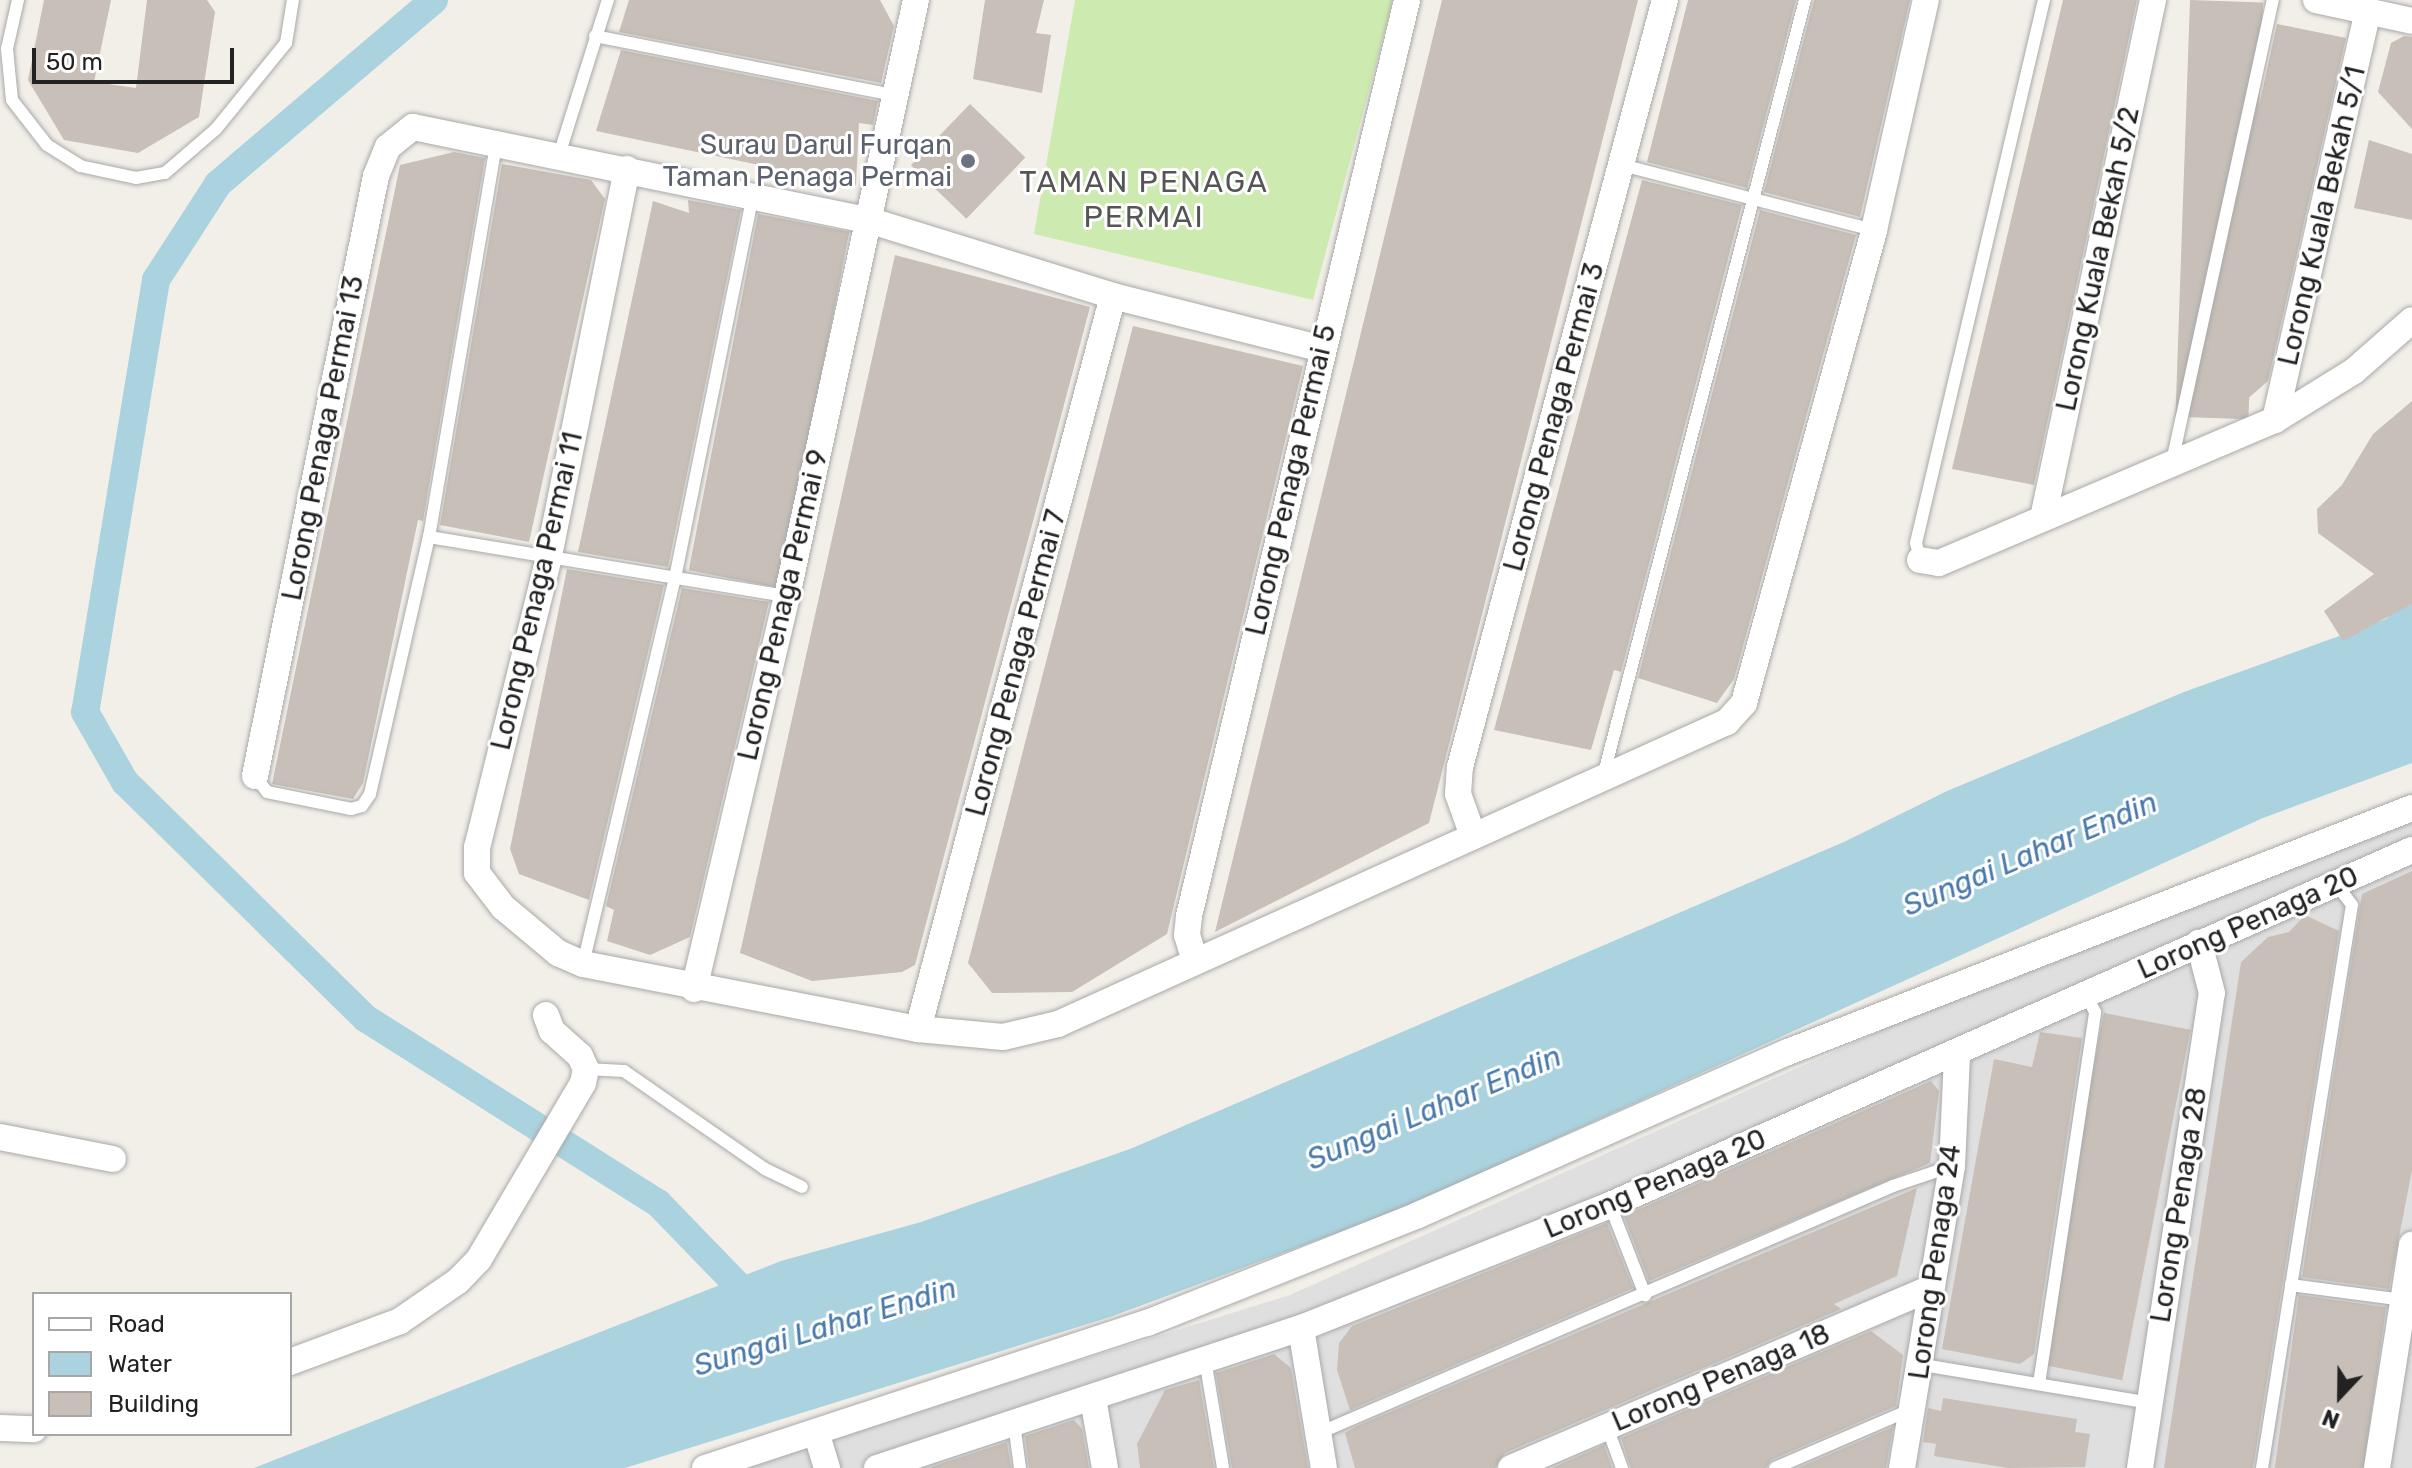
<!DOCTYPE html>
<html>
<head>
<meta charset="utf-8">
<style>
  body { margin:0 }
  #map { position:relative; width:2412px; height:1468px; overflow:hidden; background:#f2efe9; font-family:Rubik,sans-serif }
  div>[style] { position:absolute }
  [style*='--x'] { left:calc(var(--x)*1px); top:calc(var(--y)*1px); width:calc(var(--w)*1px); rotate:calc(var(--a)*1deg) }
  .residential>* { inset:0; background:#e0dfdf }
  .grass>* { inset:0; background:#cdebb0 }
  .water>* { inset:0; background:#aad3df }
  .canal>* { height:28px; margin:-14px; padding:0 14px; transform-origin:14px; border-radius:14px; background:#aad3df }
  .building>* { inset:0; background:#c7bfb8; transform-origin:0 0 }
  .roads { filter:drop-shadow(0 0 2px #a9a9a9) drop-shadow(0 0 2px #a9a9a9) }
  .lane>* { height:12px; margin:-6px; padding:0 6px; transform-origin:6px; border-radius:6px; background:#fff }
  .street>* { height:26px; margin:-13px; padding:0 13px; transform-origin:13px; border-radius:13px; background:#fff }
  .dots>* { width:22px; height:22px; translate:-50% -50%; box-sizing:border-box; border:4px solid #fff; border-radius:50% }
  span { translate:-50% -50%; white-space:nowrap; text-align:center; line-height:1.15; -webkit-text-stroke:6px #fff; paint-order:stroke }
  .worship-label { font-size:28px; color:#5b616d }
  .right { translate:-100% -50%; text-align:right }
  .street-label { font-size:28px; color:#222 }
  .neighbourhood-label { font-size:30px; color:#555; letter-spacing:2px }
  .water-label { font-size:30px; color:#4a7aab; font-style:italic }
  .legend { position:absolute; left:32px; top:1292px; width:260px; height:144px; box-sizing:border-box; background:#fff; border:2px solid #a7a7a7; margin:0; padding:10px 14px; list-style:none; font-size:24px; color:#222 }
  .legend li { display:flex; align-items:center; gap:16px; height:40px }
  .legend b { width:40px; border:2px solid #a7a7a7 }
  .north { position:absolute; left:2300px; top:1356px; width:80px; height:80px; -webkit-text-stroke:6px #fff; paint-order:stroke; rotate:202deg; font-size:22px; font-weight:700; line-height:32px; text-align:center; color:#222 }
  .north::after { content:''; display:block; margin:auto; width:28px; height:36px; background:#222; clip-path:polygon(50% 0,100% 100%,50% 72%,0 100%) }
  .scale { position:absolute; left:32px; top:48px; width:202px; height:36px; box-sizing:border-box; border:4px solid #222; border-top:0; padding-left:10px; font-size:24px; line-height:28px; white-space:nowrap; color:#222; -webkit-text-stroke:6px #fff; paint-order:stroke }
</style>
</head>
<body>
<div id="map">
  <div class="residential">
    <div style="clip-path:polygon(2412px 793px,2412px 1468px,734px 1468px,1290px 1295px)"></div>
  </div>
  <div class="grass">
    <div style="clip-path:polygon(1075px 0,1393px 0,1313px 300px,1034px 234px)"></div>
  </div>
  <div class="water">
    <div style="clip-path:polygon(2412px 593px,2412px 763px,2263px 818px,1399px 1210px,1110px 1317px,625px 1468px,254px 1468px,781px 1261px,921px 1222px,1130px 1149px,1846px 841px,1947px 791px,2184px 692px,2386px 619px)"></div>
  </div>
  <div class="canal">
    <div style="--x:434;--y:0;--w:284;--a:139.6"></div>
    <div style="--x:218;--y:184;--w:114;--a:122.9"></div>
    <div style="--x:156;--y:280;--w:438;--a:99.3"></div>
    <div style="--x:85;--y:712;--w:81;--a:60.3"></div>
    <div style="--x:125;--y:782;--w:337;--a:44.5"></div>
    <div style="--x:365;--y:1018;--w:347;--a:32.3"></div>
    <div style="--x:658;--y:1203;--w:142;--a:45.9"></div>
  </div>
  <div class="building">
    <div style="clip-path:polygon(44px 0,111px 0,94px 82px,136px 88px,147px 0,207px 0,215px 12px,199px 117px,138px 153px,64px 140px,28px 80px)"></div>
    <div style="clip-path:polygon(629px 0,880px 0,894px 26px,881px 83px,619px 32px)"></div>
    <div style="clip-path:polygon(985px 0,1044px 0,1036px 33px,1051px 35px,1042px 93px,973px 79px)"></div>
    <div style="clip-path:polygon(1442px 0,1638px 0,1429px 823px,1215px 932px)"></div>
    <div style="clip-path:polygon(1688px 0,1796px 0,1747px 188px,1647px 162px)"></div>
    <div style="clip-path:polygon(1814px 0,1910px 0,1860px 217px,1764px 192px)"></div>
    <div style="clip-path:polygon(2063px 0,2137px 0,2034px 485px,1952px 469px)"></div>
    <div style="left:2190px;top:0;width:73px;height:417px;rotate:2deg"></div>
    <div style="clip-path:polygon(2277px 24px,2346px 38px,2268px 381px,2245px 401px,2208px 407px,2194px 402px)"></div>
    <div style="clip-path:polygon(2404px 36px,2412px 37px,2412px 129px,2378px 92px,2391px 43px)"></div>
    <div style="clip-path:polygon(621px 50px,878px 101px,873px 125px,859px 123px,856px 185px,596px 131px)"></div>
    <div style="left:970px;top:104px;width:77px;height:85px;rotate:44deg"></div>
    <div style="clip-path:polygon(2369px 140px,2412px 154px,2412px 220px,2354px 208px)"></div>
    <div style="clip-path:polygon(454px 152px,485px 158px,423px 521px,418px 520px,363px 783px,353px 799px,272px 784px,400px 165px)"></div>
    <div style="clip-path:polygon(502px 164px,591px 180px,605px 199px,529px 542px,440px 525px)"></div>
    <div style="clip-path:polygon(1642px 180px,1742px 205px,1621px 672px,1614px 670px,1591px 750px,1494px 730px)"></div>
    <div style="clip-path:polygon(688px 200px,741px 210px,668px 567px,578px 552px,653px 201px,689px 213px)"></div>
    <div style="clip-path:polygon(1760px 210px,1856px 235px,1734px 679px,1717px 703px,1638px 678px)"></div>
    <div style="left:758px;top:214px;width:93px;height:363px;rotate:11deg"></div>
    <div style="clip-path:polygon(895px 255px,1090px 307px,915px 965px,902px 972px,812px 981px,740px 953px)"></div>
    <div style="clip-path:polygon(1133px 326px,1303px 366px,1167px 934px,1072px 992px,992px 993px,968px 963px)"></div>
    <div style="clip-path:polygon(2412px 401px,2412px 604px,2343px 641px,2324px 611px,2374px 574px,2318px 533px,2317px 509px,2342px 485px,2373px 434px)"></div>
    <div style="clip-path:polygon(567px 569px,664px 585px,589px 900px,519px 874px,510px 849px)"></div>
    <div style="clip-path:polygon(682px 588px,769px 602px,690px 937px,650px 955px,607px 941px,614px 910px,606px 906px)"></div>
    <div style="clip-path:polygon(2412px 871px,2412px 1170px,2389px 1289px,2302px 1277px,2362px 894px)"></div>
    <div style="clip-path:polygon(2305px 915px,2339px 931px,2253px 1468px,2164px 1468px,2241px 962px,2268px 937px,2289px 932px)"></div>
    <div style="left:2104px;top:1013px;width:88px;height:357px;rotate:11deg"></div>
    <div style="clip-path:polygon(2040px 1032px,2082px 1038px,2034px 1354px,2020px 1364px,1942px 1349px,1994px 1059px,2032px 1067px)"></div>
    <div style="clip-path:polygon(1931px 1081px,1939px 1091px,1930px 1163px,1649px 1281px,1624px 1216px)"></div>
    <div style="clip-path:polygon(1917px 1188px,1897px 1276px,1834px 1304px,1841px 1309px,1505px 1453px,1495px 1468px,1355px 1468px,1345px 1433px,1355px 1427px)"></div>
    <div style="clip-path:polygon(1607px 1223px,1633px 1288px,1350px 1410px,1337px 1370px,1339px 1343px,1352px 1326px)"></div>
    <div style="left:2299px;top:1295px;width:88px;height:175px;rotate:8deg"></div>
    <div style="clip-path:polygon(1871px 1331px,1903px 1355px,1896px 1406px,1771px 1460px,1766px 1468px,1631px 1468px,1621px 1438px)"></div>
    <div style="clip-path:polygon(1274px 1354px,1291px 1368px,1308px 1468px,1232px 1468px,1216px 1373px)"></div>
    <div style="clip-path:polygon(1199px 1380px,1214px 1468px,1140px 1468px,1137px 1444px,1165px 1390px)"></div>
    <div style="clip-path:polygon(1943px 1398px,2077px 1419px,2075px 1432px,2090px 1434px,2085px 1467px,2008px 1468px,1934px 1456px,1936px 1444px,1923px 1442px,1928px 1408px,1941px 1411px)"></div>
    <div style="clip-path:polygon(1074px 1420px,1082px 1429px,1089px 1468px,1029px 1468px,1025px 1436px)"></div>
    <div style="clip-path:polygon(1893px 1427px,1886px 1468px,1798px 1468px)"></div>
    <div style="clip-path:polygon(1007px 1442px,1011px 1468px,928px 1468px)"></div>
    <div style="clip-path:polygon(1604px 1445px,1612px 1468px,1552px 1468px)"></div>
  </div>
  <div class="roads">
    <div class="lane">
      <div style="--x:18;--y:0;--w:50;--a:102.7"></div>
      <div style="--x:7;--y:49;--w:51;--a:84.4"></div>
      <div style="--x:12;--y:100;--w:57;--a:52.1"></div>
      <div style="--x:47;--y:145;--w:39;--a:32"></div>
      <div style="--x:80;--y:166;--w:57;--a:12.1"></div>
      <div style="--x:136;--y:178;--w:29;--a:-10"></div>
      <div style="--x:165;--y:173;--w:67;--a:-40.8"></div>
      <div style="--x:216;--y:129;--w:111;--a:-50.9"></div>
      <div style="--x:286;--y:43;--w:44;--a:-80.8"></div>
      <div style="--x:595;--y:36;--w:305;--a:11.2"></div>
      <div style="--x:559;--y:155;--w:163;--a:-72.5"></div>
      <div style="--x:1622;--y:165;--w:260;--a:14.5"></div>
      <div style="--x:2172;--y:462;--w:473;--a:-77.7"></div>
      <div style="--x:429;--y:537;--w:363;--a:9.4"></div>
      <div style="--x:1920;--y:560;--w:17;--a:-103"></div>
      <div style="--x:1916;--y:543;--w:558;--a:-76.74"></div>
      <div style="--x:255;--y:776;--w:20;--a:53"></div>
      <div style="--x:267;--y:792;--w:86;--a:11.4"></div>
      <div style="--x:351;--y:809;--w:11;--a:-15"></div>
      <div style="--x:362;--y:806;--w:14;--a:-56"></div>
      <div style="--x:370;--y:794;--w:264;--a:-77.1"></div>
      <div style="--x:429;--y:537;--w:402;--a:-80.3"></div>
      <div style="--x:1603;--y:777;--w:803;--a:-75.43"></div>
      <div style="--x:583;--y:964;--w:397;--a:-76.6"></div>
      <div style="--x:675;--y:578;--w:391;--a:-78.5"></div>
      <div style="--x:586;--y:1069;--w:38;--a:3"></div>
      <div style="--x:624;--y:1071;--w:172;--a:34.8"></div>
      <div style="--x:765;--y:1169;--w:41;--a:25.9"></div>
      <div style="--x:1610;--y:1205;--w:97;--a:68.7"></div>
      <div style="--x:2291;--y:1285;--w:114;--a:7.6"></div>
      <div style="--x:1205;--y:1359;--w:110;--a:80.6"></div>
      <div style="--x:1923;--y:1365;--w:229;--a:9.5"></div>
      <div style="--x:2039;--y:1384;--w:376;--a:-81.4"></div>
      <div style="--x:2095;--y:1012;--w:19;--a:-118"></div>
      <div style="--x:1014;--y:1423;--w:45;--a:82.4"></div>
      <div style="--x:1607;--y:1427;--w:44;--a:69.9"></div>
      <div style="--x:1319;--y:1433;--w:625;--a:-23.28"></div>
      <div style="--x:1893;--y:1186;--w:62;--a:-18.7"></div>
      <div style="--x:1775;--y:1468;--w:149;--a:-23.3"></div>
      <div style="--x:2262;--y:1468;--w:570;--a:-80.92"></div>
      <div style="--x:2352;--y:905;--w:26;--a:-127"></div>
    </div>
    <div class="street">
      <div style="--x:2316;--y:0;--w:98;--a:12.3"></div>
      <div style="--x:627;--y:169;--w:396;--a:101.4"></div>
      <div style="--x:549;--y:557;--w:299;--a:103.9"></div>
      <div style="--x:477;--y:847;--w:26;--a:90"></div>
      <div style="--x:477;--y:873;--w:43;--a:52.6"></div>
      <div style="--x:503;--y:907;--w:72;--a:39.9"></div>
      <div style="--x:558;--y:953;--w:27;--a:24"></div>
      <div style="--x:583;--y:964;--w:341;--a:11"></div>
      <div style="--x:918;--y:1029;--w:85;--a:5.4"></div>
      <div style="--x:1003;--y:1037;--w:57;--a:-13.3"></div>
      <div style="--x:1058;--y:1024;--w:734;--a:-24.3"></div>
      <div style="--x:1727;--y:722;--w:25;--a:-48"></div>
      <div style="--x:1744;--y:703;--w:491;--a:-74.6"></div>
      <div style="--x:1874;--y:230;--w:236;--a:-77.3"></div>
      <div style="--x:2275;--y:420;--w:419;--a:-77.2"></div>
      <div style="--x:2043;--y:518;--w:530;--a:-78.01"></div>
      <div style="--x:1920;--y:560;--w:19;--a:9"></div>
      <div style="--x:1939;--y:563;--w:365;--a:-23.1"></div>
      <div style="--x:2275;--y:420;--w:93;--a:-31.8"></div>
      <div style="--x:2354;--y:371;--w:77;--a:-41.3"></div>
      <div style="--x:255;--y:776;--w:612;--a:-78.6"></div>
      <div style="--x:376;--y:176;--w:31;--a:-68"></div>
      <div style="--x:388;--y:147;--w:32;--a:-39"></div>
      <div style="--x:413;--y:127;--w:464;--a:11.6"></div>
      <div style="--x:868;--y:220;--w:257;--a:17.2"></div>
      <div style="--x:1113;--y:296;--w:216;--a:14.2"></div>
      <div style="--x:1472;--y:833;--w:41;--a:-109.7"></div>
      <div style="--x:1458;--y:794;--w:27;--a:-86"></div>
      <div style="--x:1460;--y:767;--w:794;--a:-75.04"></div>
      <div style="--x:1195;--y:961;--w:27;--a:-107"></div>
      <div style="--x:1187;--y:935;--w:19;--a:-84"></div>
      <div style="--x:1189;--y:916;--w:942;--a:-76.61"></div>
      <div style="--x:694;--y:989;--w:404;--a:-76.7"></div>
      <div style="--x:787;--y:596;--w:610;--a:-77.79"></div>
      <div style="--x:918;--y:1029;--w:758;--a:-75.1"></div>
      <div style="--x:0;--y:1137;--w:115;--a:11"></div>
      <div style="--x:1301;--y:1328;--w:142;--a:80.7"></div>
      <div style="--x:290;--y:1362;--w:117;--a:-20.4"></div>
      <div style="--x:400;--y:1321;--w:70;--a:-34.6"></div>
      <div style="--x:458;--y:1281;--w:30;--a:-46"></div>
      <div style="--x:479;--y:1259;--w:204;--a:-59.4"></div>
      <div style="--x:583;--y:1083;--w:14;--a:-78"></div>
      <div style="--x:586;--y:1069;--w:14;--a:-115"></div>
      <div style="--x:580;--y:1056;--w:38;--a:-138"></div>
      <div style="--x:552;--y:1031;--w:17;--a:-111"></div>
      <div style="--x:1093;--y:1398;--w:71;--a:80.3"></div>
      <div style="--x:0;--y:1428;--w:34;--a:2"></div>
      <div style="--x:816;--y:1432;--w:38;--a:73"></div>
      <div style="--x:705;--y:1468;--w:465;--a:-18.2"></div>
      <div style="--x:1147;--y:1323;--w:292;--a:-21.7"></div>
      <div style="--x:1418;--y:1215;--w:404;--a:-23.8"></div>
      <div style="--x:1788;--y:1052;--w:670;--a:-21.36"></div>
      <div style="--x:877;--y:1468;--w:447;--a:-18.3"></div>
      <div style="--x:1301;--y:1328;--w:333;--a:-21.7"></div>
      <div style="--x:1610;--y:1205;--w:877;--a:-23.88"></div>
      <div style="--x:1511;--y:1468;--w:457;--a:-23.2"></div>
      <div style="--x:1902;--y:1468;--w:306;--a:-80.6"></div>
      <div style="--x:1952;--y:1166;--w:112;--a:-87.4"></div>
      <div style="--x:2140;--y:1468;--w:480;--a:-81.4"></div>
      <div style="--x:2212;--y:993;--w:52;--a:-104.6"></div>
      <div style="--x:2377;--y:1468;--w:226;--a:-81.1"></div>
    </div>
  </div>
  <div class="dots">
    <div style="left:968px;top:161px;background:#6b7280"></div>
  </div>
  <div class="worship-label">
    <span class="right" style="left:952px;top:161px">Surau Darul Furqan<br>Taman Penaga Permai</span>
  </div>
  <div class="street-label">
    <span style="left:2322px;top:216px;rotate:-77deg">Lorong Kuala Bekah 5/1</span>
    <span style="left:2098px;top:259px;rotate:-78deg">Lorong Kuala Bekah 5/2</span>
    <span style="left:1554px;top:417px;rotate:-75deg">Lorong Penaga Permai 3</span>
    <span style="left:323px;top:438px;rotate:-79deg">Lorong Penaga Permai 13</span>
    <span style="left:1291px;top:480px;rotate:-77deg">Lorong Penaga Permai 5</span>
    <span style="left:537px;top:591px;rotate:-77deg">Lorong Penaga Permai 11</span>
    <span style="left:783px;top:605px;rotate:-77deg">Lorong Penaga Permai 9</span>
    <span style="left:1016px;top:663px;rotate:-75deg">Lorong Penaga Permai 7</span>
    <span style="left:2248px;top:923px;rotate:-24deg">Lorong Penaga 20</span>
    <span style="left:1655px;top:1184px;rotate:-23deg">Lorong Penaga 20</span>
    <span style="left:2179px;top:1205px;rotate:-81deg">Lorong Penaga 28</span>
    <span style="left:1935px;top:1262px;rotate:-82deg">Lorong Penaga 24</span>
    <span style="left:1721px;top:1378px;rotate:-23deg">Lorong Penaga 18</span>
  </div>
  <div class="neighbourhood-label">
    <span style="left:1144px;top:199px">TAMAN PENAGA<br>PERMAI</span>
  </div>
  <div class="water-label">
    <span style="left:2030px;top:854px;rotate:-23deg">Sungai Lahar Endin</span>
    <span style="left:1434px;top:1108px;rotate:-23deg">Sungai Lahar Endin</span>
    <span style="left:825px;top:1327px;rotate:-17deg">Sungai Lahar Endin</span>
  </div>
  <ul class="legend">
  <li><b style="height:10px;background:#fff"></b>Road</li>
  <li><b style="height:22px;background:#aad3df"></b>Water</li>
  <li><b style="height:22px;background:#c7bfb8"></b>Building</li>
  </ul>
  <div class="north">N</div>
  <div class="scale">50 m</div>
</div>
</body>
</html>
